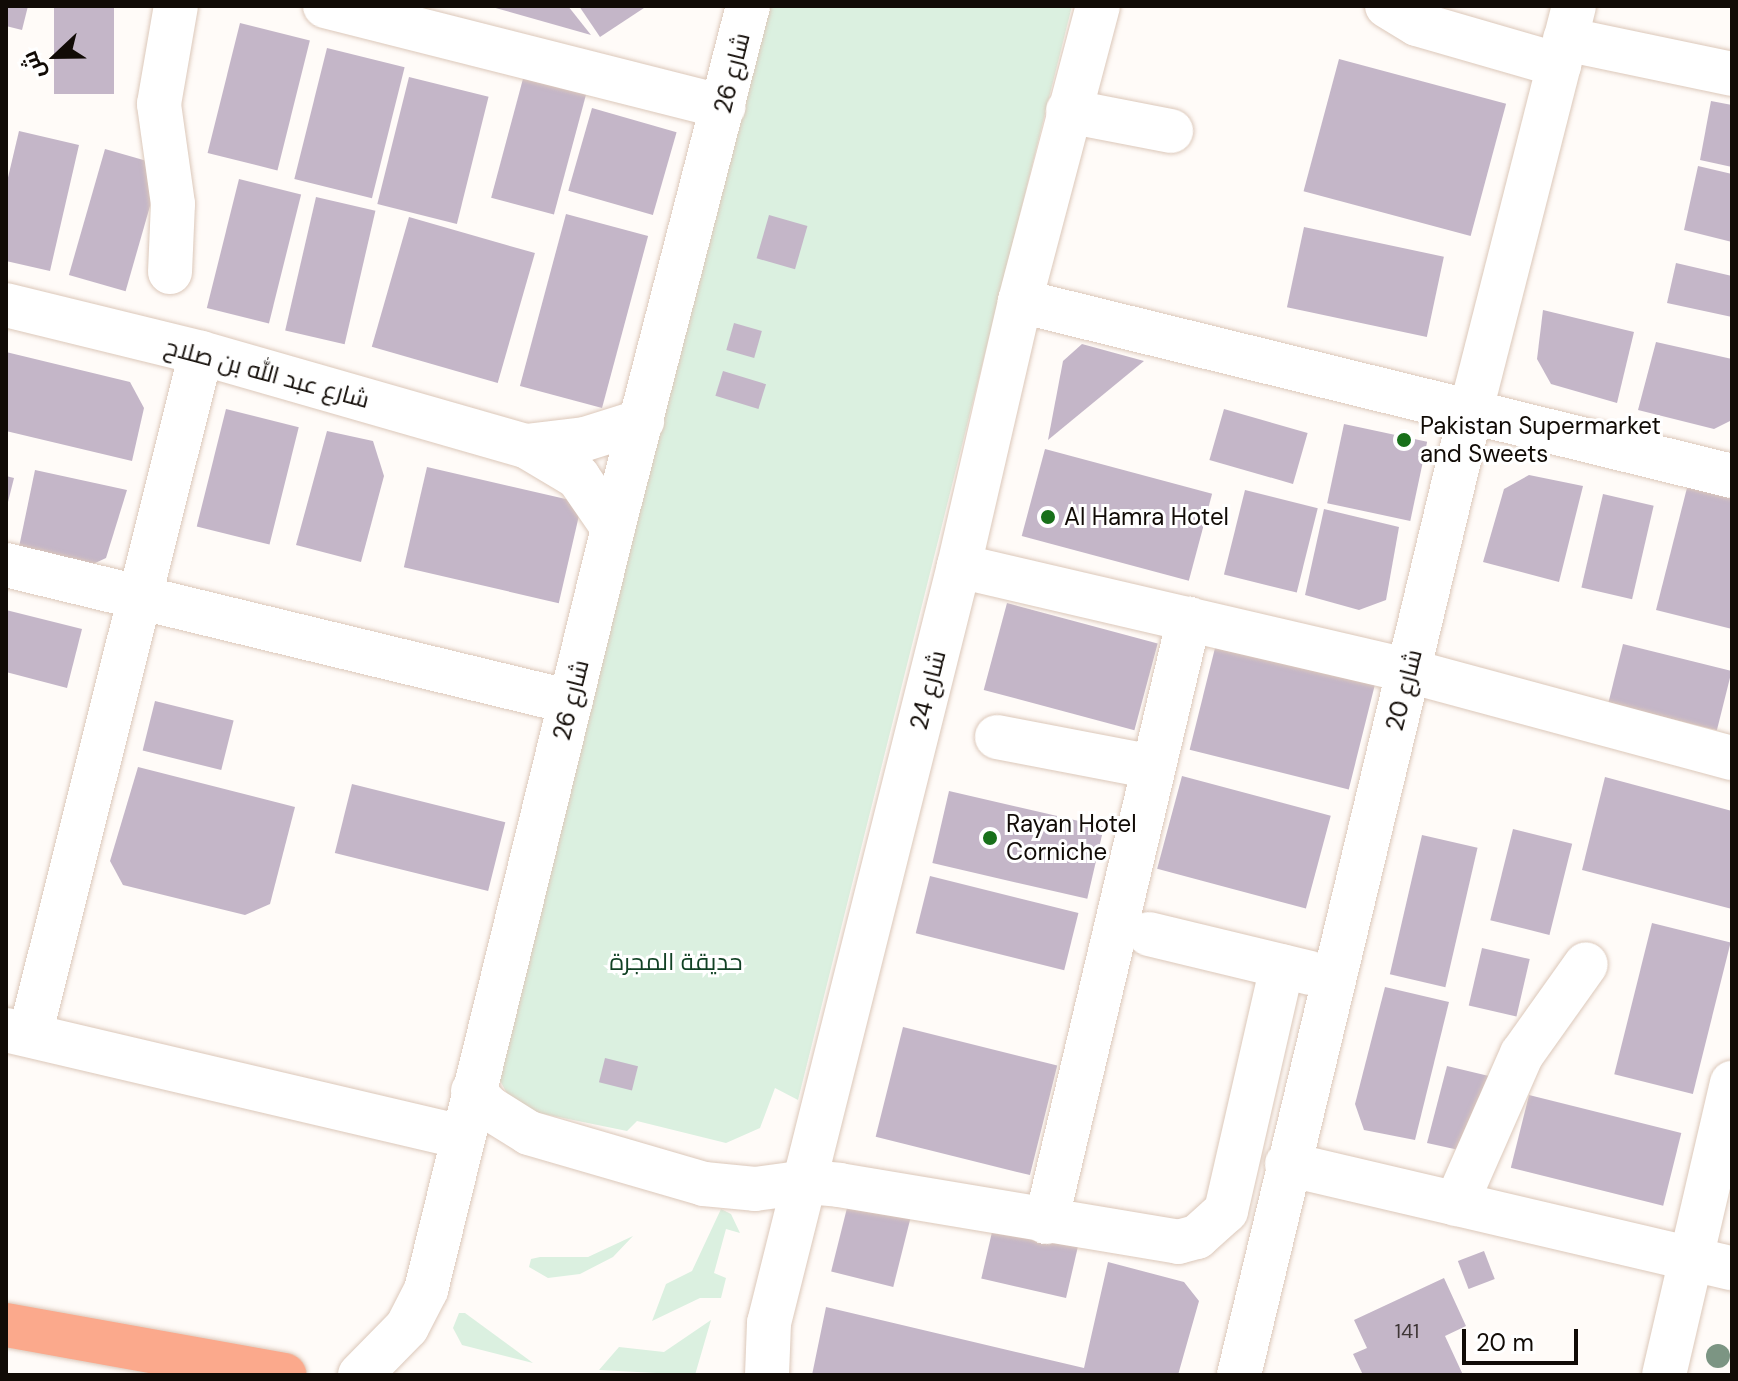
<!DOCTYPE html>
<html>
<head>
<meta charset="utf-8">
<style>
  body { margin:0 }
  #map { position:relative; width:1738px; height:1381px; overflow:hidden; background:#fffbf8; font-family:"DM Sans",Cairo,sans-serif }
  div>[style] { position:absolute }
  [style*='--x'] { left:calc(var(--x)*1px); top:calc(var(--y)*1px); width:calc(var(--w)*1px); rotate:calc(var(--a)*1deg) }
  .green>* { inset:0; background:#dbf0e0 }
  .building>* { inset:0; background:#c4b6c8; transform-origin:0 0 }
  .roads { filter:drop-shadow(0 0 2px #dcc8ba) drop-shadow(0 0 2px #dcc8ba) }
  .minor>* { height:44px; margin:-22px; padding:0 22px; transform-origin:22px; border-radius:22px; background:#fff }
  .major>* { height:44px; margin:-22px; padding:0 22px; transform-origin:22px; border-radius:22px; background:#fba98c }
  .trees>* { width:24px; height:24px; margin:-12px; border-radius:50%; background:#7c9583 }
  .dots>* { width:22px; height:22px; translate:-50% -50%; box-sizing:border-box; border:4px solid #fff; border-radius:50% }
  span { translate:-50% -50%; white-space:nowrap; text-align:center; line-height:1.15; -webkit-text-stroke:6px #fff; paint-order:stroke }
  .number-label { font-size:20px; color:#3e3636 }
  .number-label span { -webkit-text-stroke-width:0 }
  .street-label { font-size:24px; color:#110b06 }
  .poi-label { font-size:24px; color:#110b06 }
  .left { translate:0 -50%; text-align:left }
  .park-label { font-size:24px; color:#114124 }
  .frame { position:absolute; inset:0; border:8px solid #110b06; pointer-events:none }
  .north { position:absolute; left:16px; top:16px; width:80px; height:80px; -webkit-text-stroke:6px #fff; paint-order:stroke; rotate:248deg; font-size:22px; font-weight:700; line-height:32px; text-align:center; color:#110b06 }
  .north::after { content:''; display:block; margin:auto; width:28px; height:36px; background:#110b06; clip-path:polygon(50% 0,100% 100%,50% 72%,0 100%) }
  .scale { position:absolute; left:1462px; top:1329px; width:116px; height:36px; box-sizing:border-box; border:4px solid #110b06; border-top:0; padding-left:10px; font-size:24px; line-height:28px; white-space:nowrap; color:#110b06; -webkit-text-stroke:6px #fff; paint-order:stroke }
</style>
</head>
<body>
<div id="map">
  <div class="green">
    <div style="clip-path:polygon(763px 6px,1072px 6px,798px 1100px,775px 1088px,760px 1128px,726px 1143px,637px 1121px,627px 1131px,534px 1112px,510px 1099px,497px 1075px)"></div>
    <div style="clip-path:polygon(721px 1209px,731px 1214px,740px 1233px,726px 1229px,714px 1273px,726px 1278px,721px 1298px,700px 1298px,652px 1321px,666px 1284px,692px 1271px)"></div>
    <div style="clip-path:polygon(633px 1236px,613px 1257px,580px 1274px,548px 1278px,529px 1267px,531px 1259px,540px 1257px,588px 1257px)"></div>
    <div style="clip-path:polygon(459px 1313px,465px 1313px,533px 1363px,462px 1345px,453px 1328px)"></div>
    <div style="clip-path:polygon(711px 1320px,695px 1375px,599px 1370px,619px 1347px,664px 1352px)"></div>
  </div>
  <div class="building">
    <div style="clip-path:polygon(6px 6px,28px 6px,22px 30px,6px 26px)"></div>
    <div style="left:54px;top:6px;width:60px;height:88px"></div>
    <div style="clip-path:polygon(492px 6px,568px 6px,591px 35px,492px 7px)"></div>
    <div style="clip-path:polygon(579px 6px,647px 6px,600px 37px)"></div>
    <div style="left:240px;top:23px;width:72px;height:134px;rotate:14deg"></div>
    <div style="left:327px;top:48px;width:80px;height:135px;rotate:14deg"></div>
    <div style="left:1339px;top:59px;width:173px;height:137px;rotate:15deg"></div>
    <div style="left:524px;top:75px;width:65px;height:127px;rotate:15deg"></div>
    <div style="left:409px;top:77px;width:82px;height:131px;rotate:14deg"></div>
    <div style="clip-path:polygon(1711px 101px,1732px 105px,1732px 167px,1700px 160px)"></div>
    <div style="left:592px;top:108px;width:88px;height:86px;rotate:16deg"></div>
    <div style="clip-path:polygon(19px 131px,79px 145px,50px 271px,6px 261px,6px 186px)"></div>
    <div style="left:105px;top:149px;width:59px;height:131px;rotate:16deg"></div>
    <div style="clip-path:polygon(1698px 166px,1732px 174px,1732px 242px,1684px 230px)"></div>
    <div style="left:239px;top:179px;width:64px;height:133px;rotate:14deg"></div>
    <div style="left:316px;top:197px;width:61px;height:137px;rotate:13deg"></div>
    <div style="left:566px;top:214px;width:85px;height:178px;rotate:15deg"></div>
    <div style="left:769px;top:215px;width:40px;height:45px;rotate:16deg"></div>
    <div style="left:409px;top:217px;width:131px;height:135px;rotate:16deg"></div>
    <div style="left:1304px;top:227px;width:143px;height:82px;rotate:12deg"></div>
    <div style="clip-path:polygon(1676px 263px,1732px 276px,1732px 317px,1667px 303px)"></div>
    <div style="clip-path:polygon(1543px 310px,1634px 332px,1617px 403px,1551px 384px,1537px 359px)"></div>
    <div style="left:734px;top:323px;width:29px;height:28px;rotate:16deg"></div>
    <div style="clip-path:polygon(1656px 342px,1732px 359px,1732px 420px,1714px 429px,1638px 410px)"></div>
    <div style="clip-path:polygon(1082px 344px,1144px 361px,1048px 440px,1063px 361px)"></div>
    <div style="clip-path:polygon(6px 352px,130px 382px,144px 408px,132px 461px,6px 431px)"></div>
    <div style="left:723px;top:371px;width:45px;height:26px;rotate:17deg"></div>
    <div style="left:226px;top:409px;width:75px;height:121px;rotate:14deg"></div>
    <div style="left:1224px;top:409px;width:87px;height:53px;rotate:16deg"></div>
    <div style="left:1344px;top:424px;width:85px;height:81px;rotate:12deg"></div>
    <div style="clip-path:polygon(327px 431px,373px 441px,384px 476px,361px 562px,296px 545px)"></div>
    <div style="left:1045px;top:449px;width:173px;height:90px;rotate:15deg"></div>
    <div style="left:427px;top:467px;width:159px;height:103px;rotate:13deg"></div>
    <div style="clip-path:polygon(35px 470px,127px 490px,106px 558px,78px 571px,18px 552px)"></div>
    <div style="clip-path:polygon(1529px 475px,1583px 486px,1559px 582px,1483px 562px,1504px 489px)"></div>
    <div style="clip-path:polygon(6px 476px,14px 478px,7px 506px,6px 506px)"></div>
    <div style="clip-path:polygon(1688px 484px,1732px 495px,1732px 629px,1656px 610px)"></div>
    <div style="left:1245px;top:490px;width:75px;height:87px;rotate:14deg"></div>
    <div style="left:1603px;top:494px;width:52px;height:96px;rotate:13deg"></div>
    <div style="clip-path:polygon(1324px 509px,1399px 527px,1386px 600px,1359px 610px,1305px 595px)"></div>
    <div style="left:1007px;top:603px;width:156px;height:90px;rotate:15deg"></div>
    <div style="clip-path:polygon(6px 610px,82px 629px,67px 688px,6px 672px)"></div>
    <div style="left:1216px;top:644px;width:164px;height:109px;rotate:14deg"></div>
    <div style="left:1623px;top:644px;width:112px;height:61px;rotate:14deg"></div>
    <div style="left:155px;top:701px;width:81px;height:51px;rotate:14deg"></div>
    <div style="clip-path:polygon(138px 767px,295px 807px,270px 904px,245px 915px,123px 885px,110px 861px)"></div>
    <div style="left:1182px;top:776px;width:154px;height:96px;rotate:15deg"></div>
    <div style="clip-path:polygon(1605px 777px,1732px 811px,1732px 909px,1582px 870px)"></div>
    <div style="left:352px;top:784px;width:158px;height:71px;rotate:14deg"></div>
    <div style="left:949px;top:791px;width:159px;height:74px;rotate:13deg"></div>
    <div style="left:1513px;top:829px;width:61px;height:94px;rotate:14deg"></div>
    <div style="left:1422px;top:835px;width:57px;height:143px;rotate:13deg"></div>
    <div style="left:930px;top:876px;width:153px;height:59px;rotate:14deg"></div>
    <div style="left:1652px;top:923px;width:81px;height:156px;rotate:14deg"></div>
    <div style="left:1482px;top:948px;width:49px;height:59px;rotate:13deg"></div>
    <div style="clip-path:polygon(1385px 987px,1449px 1002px,1415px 1140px,1364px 1130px,1355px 1104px)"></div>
    <div style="left:903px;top:1027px;width:159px;height:113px;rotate:14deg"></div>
    <div style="left:605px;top:1058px;width:34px;height:25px;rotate:14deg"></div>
    <div style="clip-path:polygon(1447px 1066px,1493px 1077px,1468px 1152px,1427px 1143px)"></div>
    <div style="left:1529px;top:1095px;width:157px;height:75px;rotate:14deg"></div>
    <div style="left:851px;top:1192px;width:64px;height:82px;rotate:14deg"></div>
    <div style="left:995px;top:1219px;width:87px;height:61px;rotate:13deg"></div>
    <div style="left:1484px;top:1251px;width:30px;height:28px;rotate:69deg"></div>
    <div style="clip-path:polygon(1108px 1262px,1184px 1282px,1199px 1301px,1178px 1375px,812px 1375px,826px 1307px,1084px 1368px)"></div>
    <div style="clip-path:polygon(1444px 1278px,1466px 1326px,1445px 1336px,1463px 1375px,1363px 1375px,1353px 1354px,1367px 1348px,1354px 1320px)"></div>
  </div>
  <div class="roads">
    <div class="minor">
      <div style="--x:325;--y:6;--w:411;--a:14.2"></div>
      <div style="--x:1387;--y:6;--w:35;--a:31"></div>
      <div style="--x:1417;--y:24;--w:148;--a:16.1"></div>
      <div style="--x:1565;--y:39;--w:171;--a:11.8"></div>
      <div style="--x:1068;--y:111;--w:105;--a:11"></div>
      <div style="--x:170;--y:272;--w:68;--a:-87.5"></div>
      <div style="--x:173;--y:204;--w:101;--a:-98"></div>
      <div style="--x:159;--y:104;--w:99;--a:-80.2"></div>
      <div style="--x:1020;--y:301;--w:733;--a:13.81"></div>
      <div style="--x:6;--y:305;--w:201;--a:13.8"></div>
      <div style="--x:201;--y:353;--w:338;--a:16"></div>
      <div style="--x:526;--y:446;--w:61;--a:30.8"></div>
      <div style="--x:578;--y:477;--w:62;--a:55.5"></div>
      <div style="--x:526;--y:446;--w:59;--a:-6.8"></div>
      <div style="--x:585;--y:439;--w:60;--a:-17.5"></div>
      <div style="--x:6;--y:565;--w:581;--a:13.63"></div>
      <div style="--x:959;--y:566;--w:462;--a:13.1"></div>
      <div style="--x:1409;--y:671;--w:335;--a:15.1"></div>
      <div style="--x:997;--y:737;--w:159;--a:10.9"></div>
      <div style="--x:1149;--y:934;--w:166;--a:13.6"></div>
      <div style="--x:6;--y:1030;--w:468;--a:13.2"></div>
      <div style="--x:30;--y:1035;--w:703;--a:-75.92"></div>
      <div style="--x:473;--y:1091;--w:23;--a:47"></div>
      <div style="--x:489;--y:1108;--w:47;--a:32"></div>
      <div style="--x:529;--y:1133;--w:182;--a:16.2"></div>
      <div style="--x:704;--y:1184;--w:51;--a:5.6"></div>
      <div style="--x:755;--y:1189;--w:52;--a:-7.7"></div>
      <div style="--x:807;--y:1182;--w:32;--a:5"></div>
      <div style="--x:839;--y:1185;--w:344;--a:9.5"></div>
      <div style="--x:1178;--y:1242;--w:20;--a:-15"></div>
      <div style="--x:1197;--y:1237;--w:39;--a:-42"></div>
      <div style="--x:1226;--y:1211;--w:251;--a:-77.1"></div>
      <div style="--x:1287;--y:1164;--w:457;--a:13.2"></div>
      <div style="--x:1456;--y:1204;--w:164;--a:-66.3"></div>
      <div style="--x:1522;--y:1054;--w:110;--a:-54.6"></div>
      <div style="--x:1046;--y:1222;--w:620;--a:-76.66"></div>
      <div style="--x:360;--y:1375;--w:67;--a:-45.6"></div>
      <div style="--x:407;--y:1327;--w:42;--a:-62.8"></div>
      <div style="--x:426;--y:1290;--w:785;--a:-76.21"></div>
      <div style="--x:613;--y:528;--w:539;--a:-75.5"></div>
      <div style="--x:767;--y:1375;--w:52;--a:-87.8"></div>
      <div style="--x:769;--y:1323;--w:780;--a:-75.91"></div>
      <div style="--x:959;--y:566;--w:272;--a:-77"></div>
      <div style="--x:1020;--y:301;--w:305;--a:-75.2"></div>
      <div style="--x:1239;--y:1375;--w:992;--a:-76.48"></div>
      <div style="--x:1471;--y:410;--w:417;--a:-75.7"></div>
      <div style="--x:1664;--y:1375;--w:300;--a:-76.9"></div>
    </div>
    <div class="major">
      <div style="--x:6;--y:1325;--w:283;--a:10.2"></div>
    </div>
  </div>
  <div class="trees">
    <div style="left:1718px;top:1356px"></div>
  </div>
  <div class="dots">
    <div style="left:1404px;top:440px;background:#18701a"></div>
    <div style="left:1048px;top:517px;background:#18701a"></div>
    <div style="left:990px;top:838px;background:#18701a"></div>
  </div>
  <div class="number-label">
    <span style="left:1407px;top:1331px">141</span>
  </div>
  <div class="street-label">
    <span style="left:732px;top:73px;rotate:-76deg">شارع 26</span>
    <span style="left:267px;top:373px;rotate:15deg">شارع عبد الله بن صلاح</span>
    <span style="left:928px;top:690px;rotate:-76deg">شارع 24</span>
    <span style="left:1404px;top:690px;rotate:-76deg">شارع 20</span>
    <span style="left:571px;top:700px;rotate:-76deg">شارع 26</span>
  </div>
  <div class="poi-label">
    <span class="left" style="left:1420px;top:440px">Pakistan Supermarket<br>and Sweets</span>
    <span class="left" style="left:1064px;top:517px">Al Hamra Hotel</span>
    <span class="left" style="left:1006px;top:838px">Rayan Hotel<br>Corniche</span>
  </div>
  <div class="park-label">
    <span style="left:676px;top:962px">حديقة المجرة</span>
  </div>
  <div class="frame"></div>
  <div class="north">ش</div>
  <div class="scale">20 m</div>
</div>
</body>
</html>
